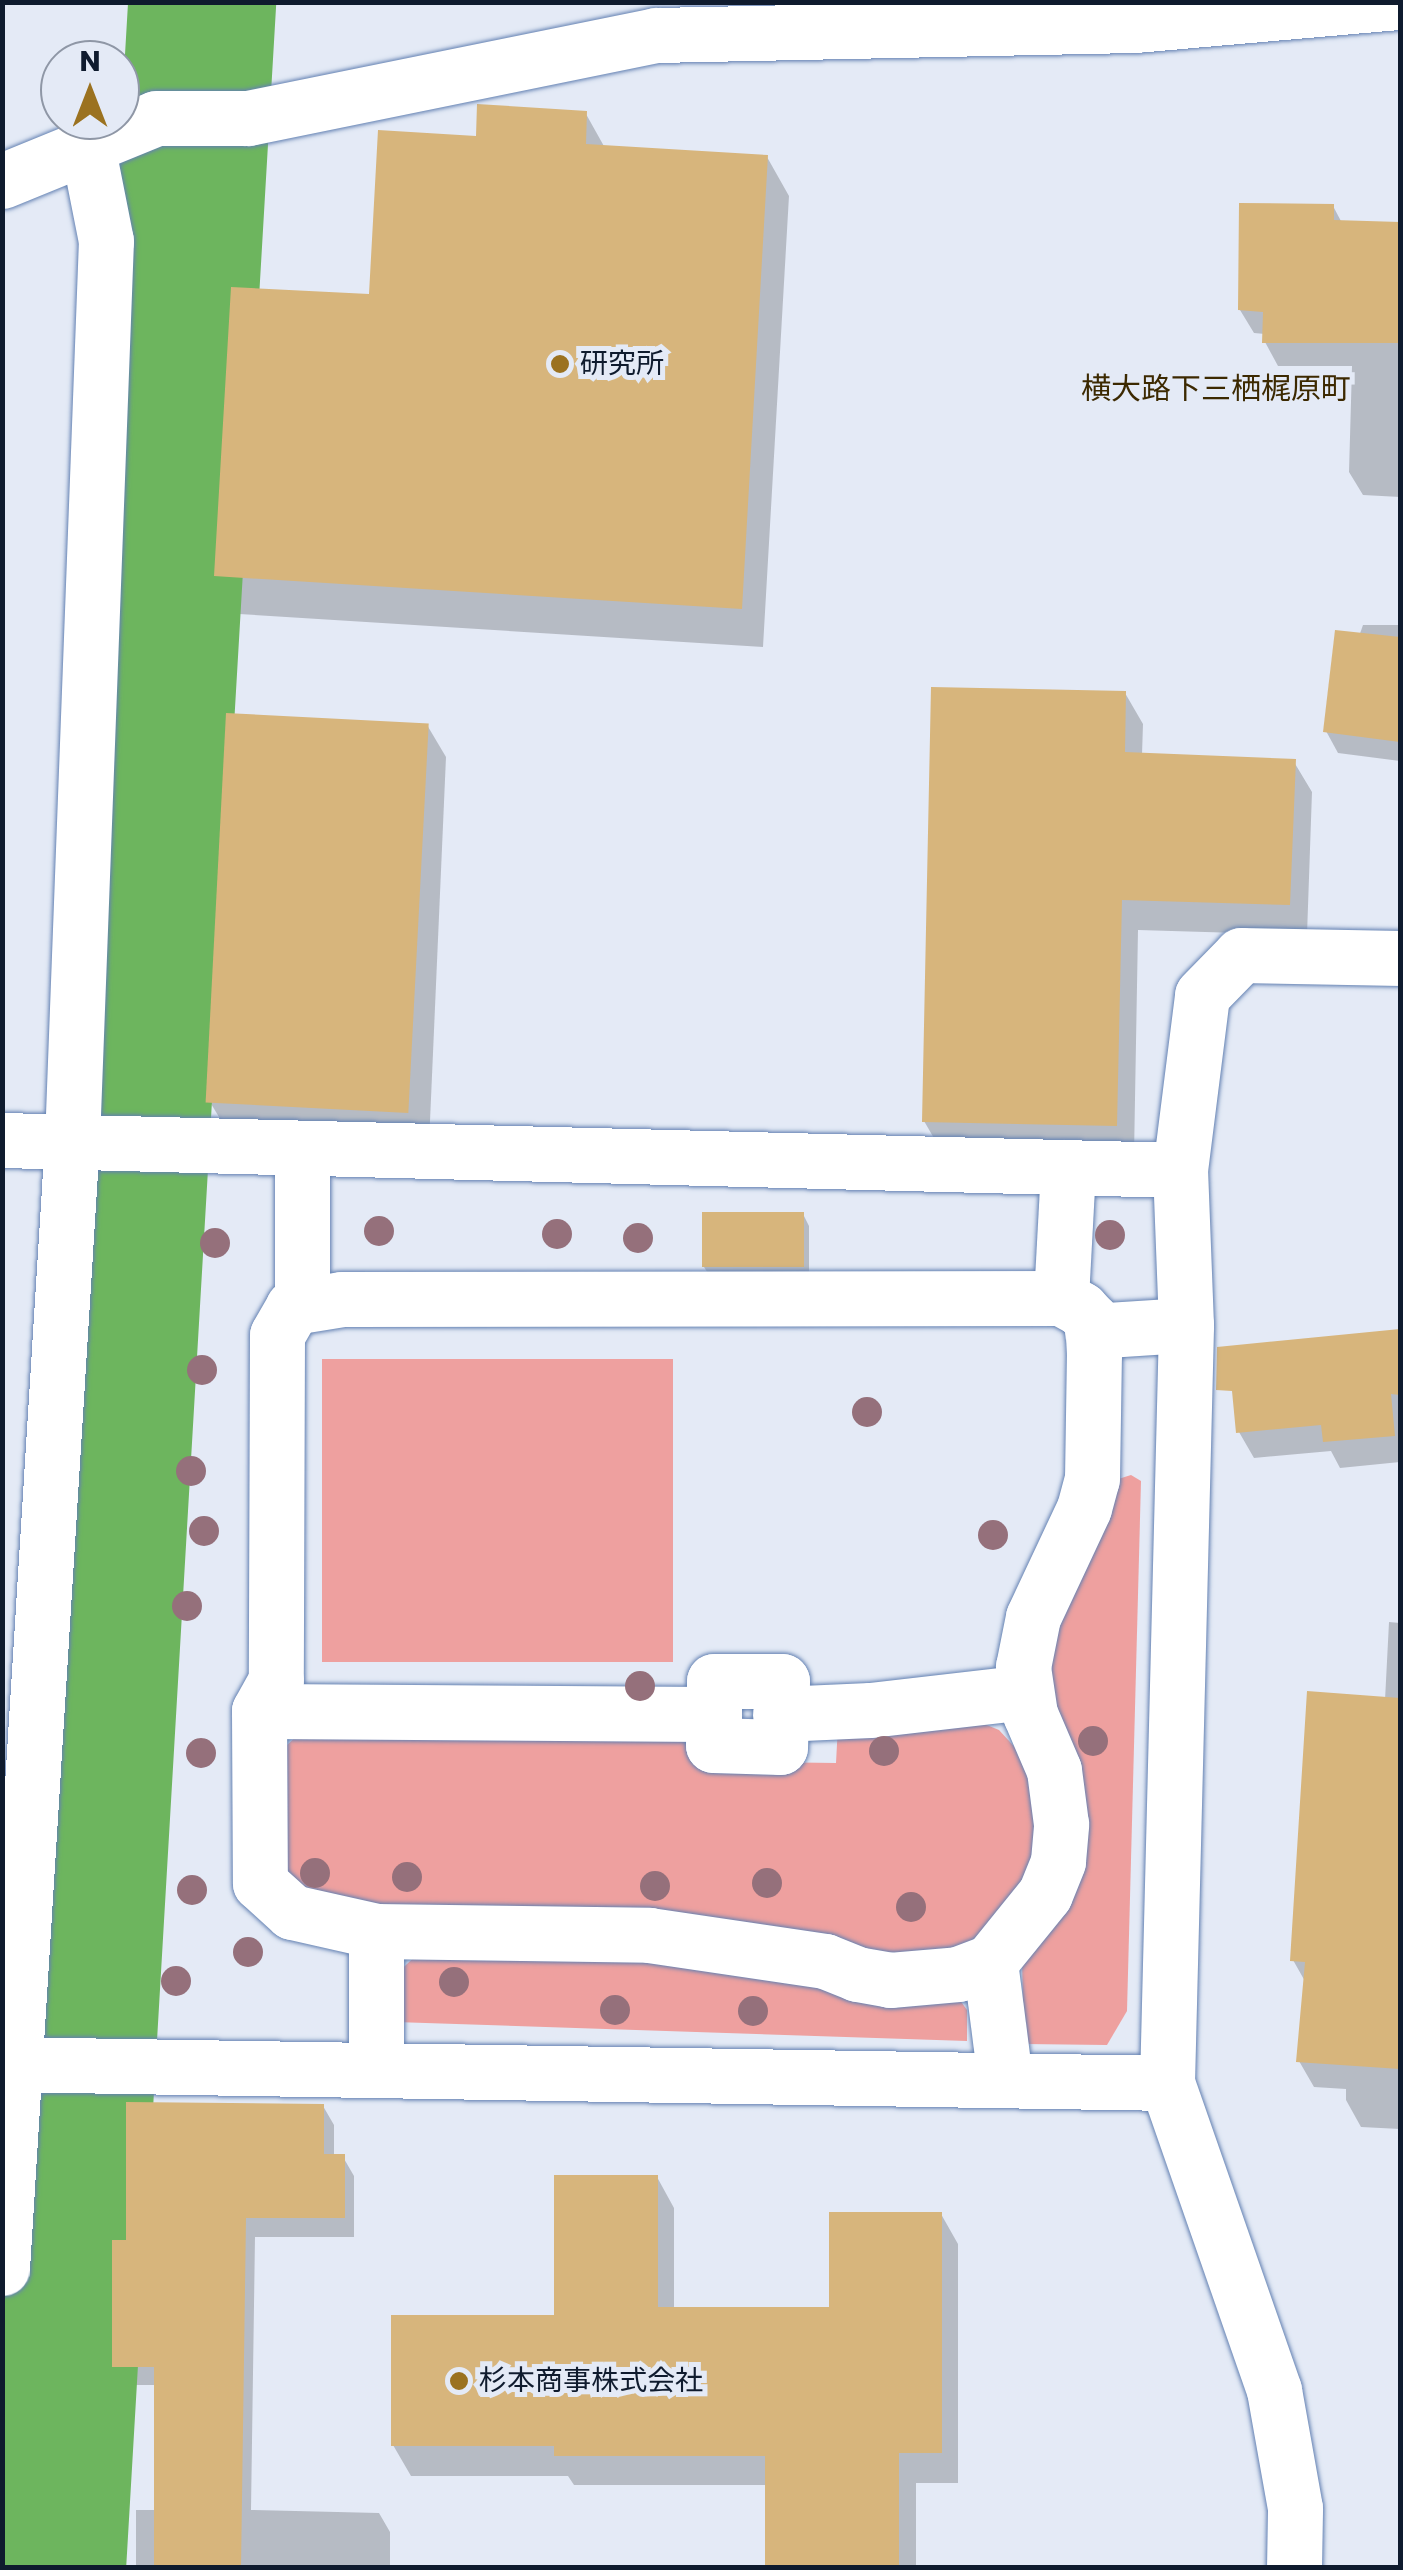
<!DOCTYPE html>
<html>
<head>
<meta charset="utf-8">
<style>
  body { margin:0 }
  #map { position:relative; width:1403px; height:2570px; overflow:hidden; background:#e4eaf6; font-family:Poppins,"Noto Sans JP",sans-serif }
  div>[style] { position:absolute }
  [style*='--x'] { left:calc(var(--x)*1px); top:calc(var(--y)*1px); width:calc(var(--w)*1px); rotate:calc(var(--a)*1deg) }
  .green>* { inset:0; background:#eea09f; transform-origin:0 0 }
  .shadow>* { inset:0; background:#0003; transform-origin:0 0 }
  .river>* { height:148px; margin:-74px; padding:0 74px; transform-origin:74px; border-radius:74px; background:#6db55e }
  .building>* { inset:0; background:#d7b57c; transform-origin:0 0 }
  .roads { filter:drop-shadow(0 0 2px #6381b2) drop-shadow(0 0 2px #6381b2) }
  .minor>* { height:55px; margin:-27.5px; padding:0 27.5px; transform-origin:27.5px; border-radius:27.5px; background:#fff }
  .trees>* { width:30px; height:30px; margin:-15px; border-radius:50%; background:#95707b }
  .dots>* { width:28px; height:28px; translate:-50% -50%; box-sizing:border-box; border:5px solid #e4eaf6; border-radius:50% }
  span { translate:-50% -50%; white-space:nowrap; text-align:center; line-height:1.15; -webkit-text-stroke:10px #e4eaf6; paint-order:stroke }
  .poi-label { font-size:28px; color:#0f1b2e }
  .left { translate:0 -50%; text-align:left }
  .neighbourhood-label { font-size:30px; color:#3c2901 }
  .frame { position:absolute; inset:0; border:5px solid #0f1b2e; pointer-events:none }
  .north { position:absolute; left:40px; top:40px; width:100px; height:100px; box-sizing:border-box; background:#e4eaf6; border:2px solid #8f97a6; border-radius:50%; rotate:0deg; font-size:28px; font-weight:700; line-height:40px; text-align:center; color:#0f1b2e }
  .north::after { content:''; display:block; margin:auto; width:35px; height:45px; background:#9b7220; clip-path:polygon(50% 0,100% 100%,50% 72%,0 100%) }
</style>
</head>
<body>
<div id="map">
  <div class="green">
    <div style="left:322px;top:1359px;width:351px;height:303px"></div>
    <div style="clip-path:polygon(1131px 1475px,1141px 1481px,1127px 2011px,1107px 2045px,1024px 2044px,1022px 1961px,1049px 1651px,1112px 1481px)"></div>
    <div style="clip-path:polygon(972px 1719px,999px 1730px,1020px 1753px,1039px 1789px,1029px 1888px,957px 1958px,320px 1913px,279px 1877px,285px 1747px,303px 1730px,693px 1736px,693px 1761px,836px 1763px,838px 1725px)"></div>
    <div style="clip-path:polygon(421px 1951px,689px 1957px,957px 1996px,967px 2010px,967px 2041px,395px 2022px,393px 1977px)"></div>
  </div>
  <div class="shadow">
    <div style="clip-path:polygon(586px 114px,605px 148px,767px 157px,789px 196px,763px 647px,239px 614px,217px 576px,371px 296px,478px 138px)"></div>
    <div style="clip-path:polygon(1333px 206px,1342px 223px,1400px 224px,1400px 497px,1363px 495px,1349px 472px,1352px 366px,1278px 366px,1265px 342px,1265px 334px,1254px 333px,1240px 310px)"></div>
    <div style="clip-path:polygon(1363px 625px,1400px 625px,1400px 761px,1338px 753px,1326px 731px)"></div>
    <div style="clip-path:polygon(1125px 693px,1143px 724px,1142px 755px,1294px 762px,1312px 792px,1307px 935px,1138px 930px,1134px 1156px,942px 1152px,924px 1121px)"></div>
    <div style="clip-path:polygon(427px 725px,446px 757px,429px 1144px,229px 1134px,210px 1102px)"></div>
    <div style="clip-path:polygon(803px 1214px,809px 1226px,809px 1278px,711px 1278px,704px 1267px)"></div>
    <div style="clip-path:polygon(1400px 1332px,1400px 1462px,1340px 1468px,1331px 1451px,1254px 1458px,1239px 1432px,1230px 1348px)"></div>
    <div style="clip-path:polygon(1389px 1622px,1400px 1623px,1400px 2129px,1361px 2127px,1346px 2100px,1346px 2089px,1314px 2087px,1299px 2061px,1306px 1983px,1293px 1960px,1385px 1700px)"></div>
    <div style="clip-path:polygon(323px 2106px,334px 2125px,334px 2157px,343px 2157px,354px 2176px,354px 2237px,255px 2237px,251px 2510px,379px 2513px,390px 2532px,390px 2568px,136px 2568px,136px 2510px,156px 2510px,156px 2385px,126px 2385px,115px 2366px,128px 2243px)"></div>
    <div style="clip-path:polygon(657px 2177px,674px 2208px,674px 2310px,831px 2310px,941px 2214px,958px 2244px,958px 2483px,916px 2483px,916px 2568px,766px 2568px,767px 2485px,574px 2485px,568px 2476px,411px 2476px,393px 2445px,556px 2318px)"></div>
    <div style="left:1121px;top:2565px;width:65px;height:3px"></div>
  </div>
  <div class="river">
    <div style="--x:52;--y:2568;--w:2570;--a:-86.65"></div>
  </div>
  <div class="building">
    <div style="clip-path:polygon(477px 104px,587px 111px,586px 144px,768px 155px,742px 609px,214px 576px,231px 287px,369px 294px,378px 130px,476px 136px)"></div>
    <div style="clip-path:polygon(1239px 203px,1334px 204px,1334px 220px,1400px 222px,1400px 343px,1262px 343px,1263px 312px,1238px 310px)"></div>
    <div style="clip-path:polygon(1335px 630px,1400px 637px,1400px 742px,1323px 732px)"></div>
    <div style="clip-path:polygon(931px 687px,1126px 691px,1125px 752px,1296px 759px,1290px 905px,1122px 900px,1117px 1126px,922px 1122px)"></div>
    <div style="left:226px;top:713px;width:203px;height:390px;rotate:3deg"></div>
    <div style="left:702px;top:1212px;width:102px;height:55px"></div>
    <div style="clip-path:polygon(1400px 1329px,1400px 1395px,1391px 1394px,1395px 1436px,1323px 1442px,1321px 1425px,1236px 1433px,1232px 1391px,1216px 1390px,1217px 1347px)"></div>
    <div style="clip-path:polygon(1307px 1691px,1400px 1698px,1400px 2069px,1296px 2062px,1305px 1962px,1290px 1961px)"></div>
    <div style="clip-path:polygon(126px 2102px,324px 2104px,324px 2154px,345px 2154px,345px 2218px,246px 2218px,241px 2568px,154px 2568px,154px 2367px,112px 2367px,112px 2240px,126px 2240px)"></div>
    <div style="clip-path:polygon(554px 2175px,658px 2175px,658px 2307px,829px 2307px,829px 2212px,942px 2212px,942px 2453px,899px 2453px,899px 2568px,765px 2568px,765px 2456px,554px 2456px,554px 2446px,391px 2446px,391px 2315px,554px 2315px)"></div>
  </div>
  <div class="roads">
    <div class="minor">
      <div style="--x:2;--y:181;--w:166;--a:-22.2"></div>
      <div style="--x:156;--y:118;--w:92;--a:0"></div>
      <div style="--x:248;--y:118;--w:416;--a:-11.5"></div>
      <div style="--x:656;--y:35;--w:479;--a:-1.2"></div>
      <div style="--x:1135;--y:25;--w:265;--a:-5"></div>
      <div style="--x:2;--y:1140;--w:1178;--a:1.46"></div>
      <div style="--x:302;--y:1148;--w:157;--a:90"></div>
      <div style="--x:1061;--y:1298;--w:131;--a:-86.9"></div>
      <div style="--x:1092;--y:1331;--w:94;--a:-3.7"></div>
      <div style="--x:259;--y:1711;--w:455;--a:0.4"></div>
      <div style="--x:714;--y:1714;--w:33;--a:-90"></div>
      <div style="--x:714;--y:1681;--w:68;--a:0"></div>
      <div style="--x:782;--y:1681;--w:66;--a:91.7"></div>
      <div style="--x:780;--y:1747;--w:67;--a:-178.3"></div>
      <div style="--x:713;--y:1745;--w:31;--a:-88"></div>
      <div style="--x:780;--y:1714;--w:90;--a:-2.5"></div>
      <div style="--x:870;--y:1710;--w:157;--a:-6.6"></div>
      <div style="--x:376;--y:1931;--w:139;--a:90"></div>
      <div style="--x:990;--y:1962;--w:87;--a:-51"></div>
      <div style="--x:1045;--y:1894;--w:35;--a:-68"></div>
      <div style="--x:1058;--y:1861;--w:37;--a:-85"></div>
      <div style="--x:1061;--y:1824;--w:54;--a:-97.4"></div>
      <div style="--x:1054;--y:1770;--w:61;--a:-113.2"></div>
      <div style="--x:1030;--y:1714;--w:48;--a:-98.5"></div>
      <div style="--x:1023;--y:1667;--w:51;--a:-78.7"></div>
      <div style="--x:1033;--y:1617;--w:120;--a:-64.9"></div>
      <div style="--x:1084;--y:1508;--w:30;--a:-75"></div>
      <div style="--x:1092;--y:1479;--w:125;--a:-89.1"></div>
      <div style="--x:1094;--y:1354;--w:33;--a:-93"></div>
      <div style="--x:1092;--y:1321;--w:16;--a:-133"></div>
      <div style="--x:1081;--y:1309;--w:23;--a:-151"></div>
      <div style="--x:1061;--y:1298;--w:719;--a:179.92"></div>
      <div style="--x:342;--y:1299;--w:50;--a:170.7"></div>
      <div style="--x:293;--y:1307;--w:32;--a:120"></div>
      <div style="--x:277;--y:1335;--w:345;--a:90.2"></div>
      <div style="--x:276;--y:1680;--w:35;--a:119"></div>
      <div style="--x:259;--y:1711;--w:172;--a:89.7"></div>
      <div style="--x:260;--y:1883;--w:43;--a:42.2"></div>
      <div style="--x:292;--y:1912;--w:86;--a:12.7"></div>
      <div style="--x:376;--y:1931;--w:273;--a:0.8"></div>
      <div style="--x:649;--y:1935;--w:178;--a:8.4"></div>
      <div style="--x:825;--y:1961;--w:35;--a:22"></div>
      <div style="--x:857;--y:1974;--w:34;--a:10"></div>
      <div style="--x:890;--y:1980;--w:68;--a:-5"></div>
      <div style="--x:958;--y:1974;--w:34;--a:-21"></div>
      <div style="--x:990;--y:1962;--w:118;--a:82.7"></div>
      <div style="--x:2;--y:2064;--w:1165;--a:0.93"></div>
      <div style="--x:2;--y:2268;--w:1129;--a:-86.45"></div>
      <div style="--x:72;--y:1141;--w:901;--a:-87.84"></div>
      <div style="--x:106;--y:241;--w:98;--a:-101.2"></div>
      <div style="--x:1294;--y:2568;--w:60;--a:-89"></div>
      <div style="--x:1295;--y:2508;--w:120;--a:-100.1"></div>
      <div style="--x:1274;--y:2390;--w:325;--a:-109.2"></div>
      <div style="--x:1167;--y:2083;--w:758;--a:-88.56"></div>
      <div style="--x:1186;--y:1325;--w:155;--a:-92.2"></div>
      <div style="--x:1180;--y:1170;--w:176;--a:-82.8"></div>
      <div style="--x:1202;--y:995;--w:56;--a:-45.7"></div>
      <div style="--x:1241;--y:955;--w:159;--a:1.1"></div>
    </div>
  </div>
  <div class="trees">
    <div style="left:379px;top:1231px"></div>
    <div style="left:557px;top:1234px"></div>
    <div style="left:1110px;top:1235px"></div>
    <div style="left:638px;top:1238px"></div>
    <div style="left:215px;top:1243px"></div>
    <div style="left:202px;top:1370px"></div>
    <div style="left:867px;top:1412px"></div>
    <div style="left:191px;top:1471px"></div>
    <div style="left:204px;top:1531px"></div>
    <div style="left:993px;top:1535px"></div>
    <div style="left:187px;top:1606px"></div>
    <div style="left:640px;top:1686px"></div>
    <div style="left:1093px;top:1741px"></div>
    <div style="left:884px;top:1751px"></div>
    <div style="left:201px;top:1753px"></div>
    <div style="left:315px;top:1873px"></div>
    <div style="left:407px;top:1877px"></div>
    <div style="left:767px;top:1883px"></div>
    <div style="left:655px;top:1886px"></div>
    <div style="left:192px;top:1890px"></div>
    <div style="left:911px;top:1907px"></div>
    <div style="left:248px;top:1952px"></div>
    <div style="left:176px;top:1981px"></div>
    <div style="left:454px;top:1982px"></div>
    <div style="left:615px;top:2010px"></div>
    <div style="left:753px;top:2011px"></div>
  </div>
  <div class="dots">
    <div style="left:560px;top:364px;background:#9b7220"></div>
    <div style="left:459px;top:2381px;background:#9b7220"></div>
  </div>
  <div class="poi-label">
    <span class="left" style="left:580px;top:364px">研究所</span>
    <span class="left" style="left:479px;top:2381px">杉本商事株式会社</span>
  </div>
  <div class="neighbourhood-label">
    <span style="left:1216px;top:389px">横大路下三栖梶原町</span>
  </div>
  <div class="frame"></div>
  <div class="north">N</div>
</div>
</body>
</html>
